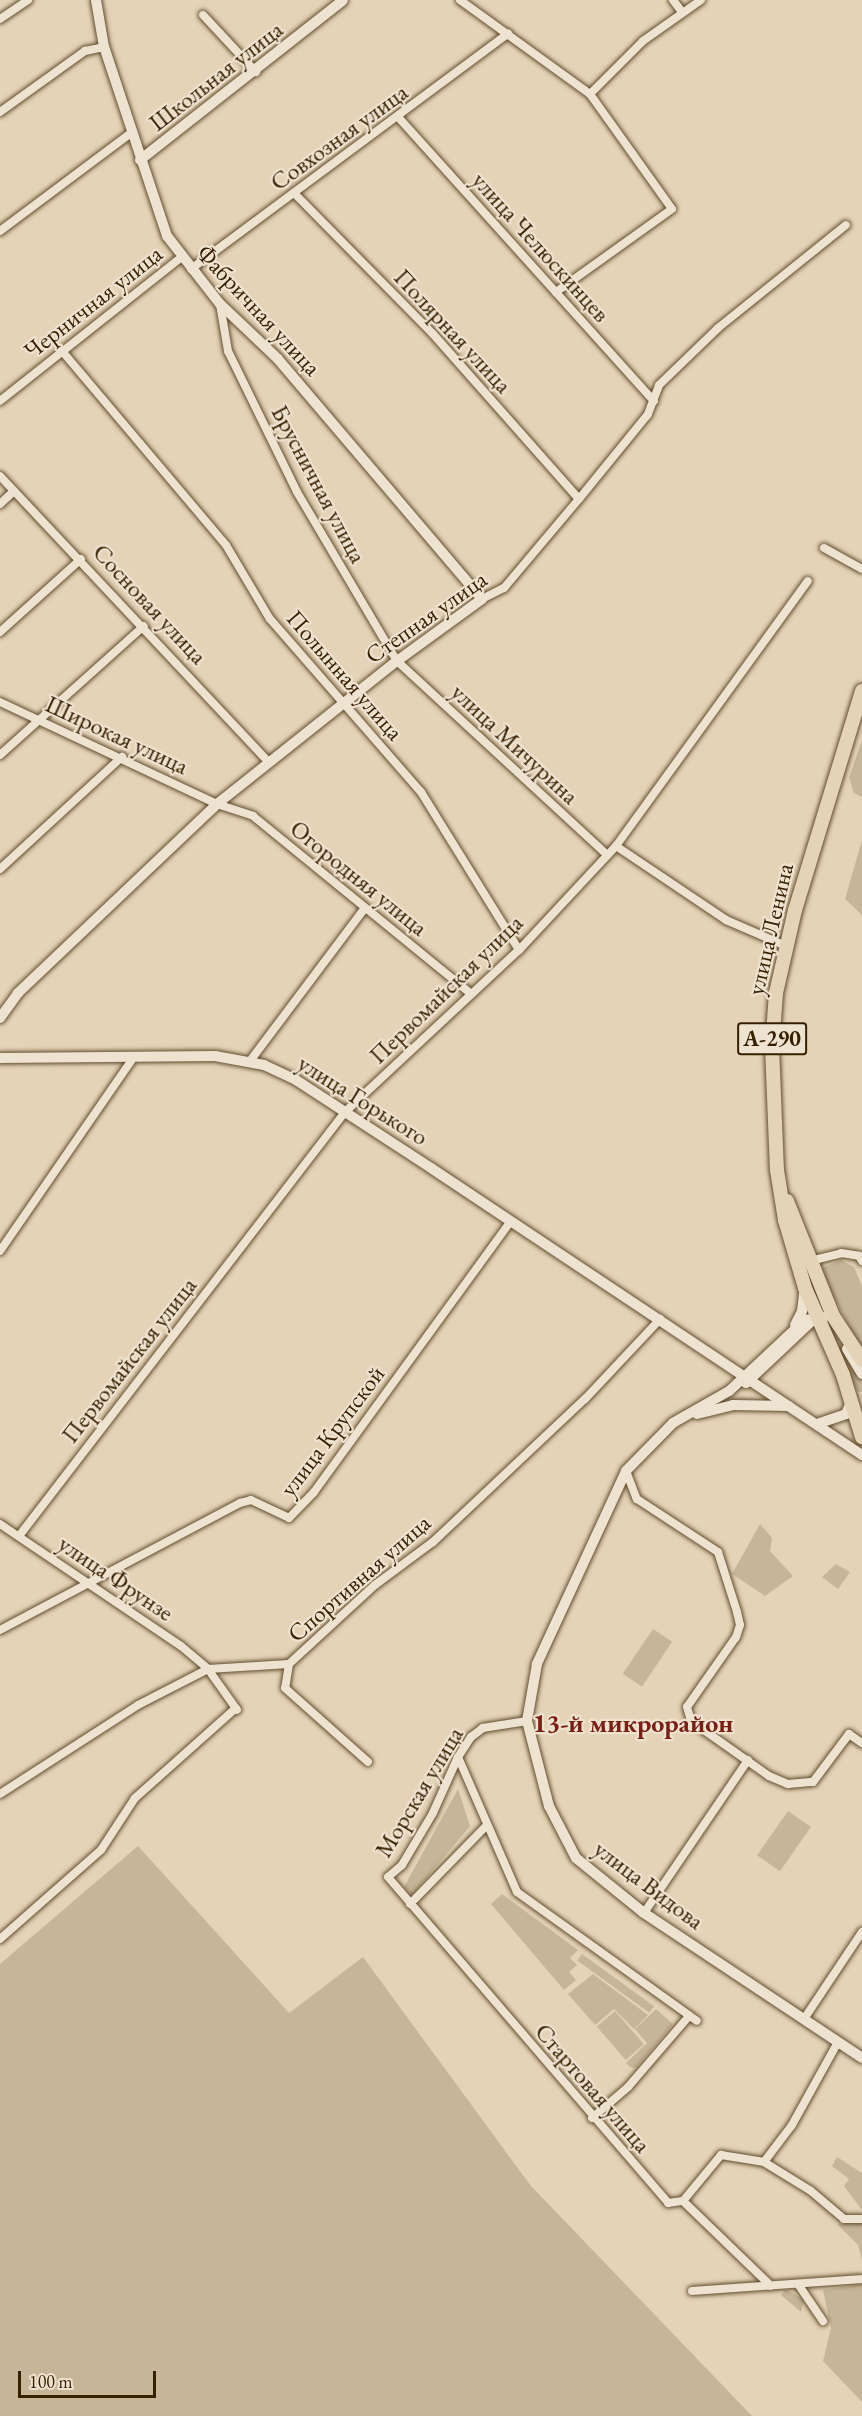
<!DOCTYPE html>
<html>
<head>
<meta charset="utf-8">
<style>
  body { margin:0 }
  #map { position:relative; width:862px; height:2416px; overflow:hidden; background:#e5d3b7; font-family:"EB Garamond",serif }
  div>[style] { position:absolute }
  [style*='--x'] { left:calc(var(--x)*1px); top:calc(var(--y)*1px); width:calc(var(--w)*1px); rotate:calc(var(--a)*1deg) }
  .green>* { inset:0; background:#c7b598; transform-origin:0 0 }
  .roads { filter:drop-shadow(0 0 2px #624d2e) drop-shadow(0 0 2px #624d2e) }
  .street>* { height:8px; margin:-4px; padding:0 4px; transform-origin:4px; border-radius:4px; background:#eee2d0 }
  .secondary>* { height:10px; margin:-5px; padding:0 5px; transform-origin:5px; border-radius:5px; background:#eee2d0 }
  .highway>* { height:14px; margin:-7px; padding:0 7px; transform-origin:7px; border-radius:7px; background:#e5d3b7 }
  span { translate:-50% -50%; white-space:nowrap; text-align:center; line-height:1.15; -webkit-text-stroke:4.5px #eee2d0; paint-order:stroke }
  .shield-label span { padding:2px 4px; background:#eee2d0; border:2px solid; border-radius:4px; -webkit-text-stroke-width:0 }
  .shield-label { font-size:22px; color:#372001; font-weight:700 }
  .street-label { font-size:24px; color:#372001 }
  .neighbourhood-label { font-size:26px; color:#7a1f14; font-weight:700 }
  .scale { position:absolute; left:18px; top:2371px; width:138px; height:27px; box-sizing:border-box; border:3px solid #372001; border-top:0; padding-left:8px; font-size:18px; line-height:21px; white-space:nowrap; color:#372001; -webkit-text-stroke:4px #eee2d0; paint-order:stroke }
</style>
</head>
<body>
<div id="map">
  <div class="green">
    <div style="clip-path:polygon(862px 740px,862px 797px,854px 793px,849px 778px)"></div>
    <div style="clip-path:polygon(862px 840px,862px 915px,845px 899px)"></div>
    <div style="clip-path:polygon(841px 1260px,854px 1267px,862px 1286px,862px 1350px,822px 1275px,822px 1268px)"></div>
    <div style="clip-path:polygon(809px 1279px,843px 1352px,862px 1382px,862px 1392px,858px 1392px,817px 1316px)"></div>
    <div style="clip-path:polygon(760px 1524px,772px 1538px,770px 1551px,793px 1576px,765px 1596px,732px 1574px)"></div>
    <div style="clip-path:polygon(836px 1564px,850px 1572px,838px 1589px,822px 1577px)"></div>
    <div style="left:653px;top:1629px;width:23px;height:54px;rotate:34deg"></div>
    <div style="clip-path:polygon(458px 1789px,470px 1826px,412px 1895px,404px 1887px)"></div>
    <div style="left:788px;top:1811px;width:28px;height:54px;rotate:35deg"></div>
    <div style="clip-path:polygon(138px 1846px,289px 2013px,363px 1957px,531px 2186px,752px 2416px,0 2416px,0 1964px)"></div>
    <div style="clip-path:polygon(502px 1894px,578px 1950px,570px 1958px,577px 1965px,569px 1972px,576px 1980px,564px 1990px,491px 1904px)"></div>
    <div style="left:582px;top:1954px;width:89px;height:8px;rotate:36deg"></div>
    <div style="clip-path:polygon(593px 1974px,648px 2015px,634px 2029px,614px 2009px,595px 2025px,568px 1994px)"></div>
    <div style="clip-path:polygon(656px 2009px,673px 2024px,636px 2068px,630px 2067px,626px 2063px,647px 2043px,635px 2029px)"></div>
    <div style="left:615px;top:2011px;width:44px;height:24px;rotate:49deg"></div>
    <div style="clip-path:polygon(837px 2157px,862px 2173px,862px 2210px,844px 2186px,849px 2179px,832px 2166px)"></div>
    <div style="clip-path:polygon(862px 2223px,862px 2260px,858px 2245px,837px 2224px)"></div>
    <div style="clip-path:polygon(862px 2284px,862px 2402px,823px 2361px,831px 2328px,823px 2290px)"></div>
    <div style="clip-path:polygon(786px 2289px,804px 2300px,801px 2312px,781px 2295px)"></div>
  </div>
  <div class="roads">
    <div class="street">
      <div style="--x:460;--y:0;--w:160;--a:35.9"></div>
      <div style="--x:590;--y:94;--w:141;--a:54.5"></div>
      <div style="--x:672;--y:209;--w:143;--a:144.4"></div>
      <div style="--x:673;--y:0;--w:15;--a:53"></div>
      <div style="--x:203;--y:15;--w:78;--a:47.1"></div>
      <div style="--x:0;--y:19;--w:34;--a:-34"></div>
      <div style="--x:590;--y:94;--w:75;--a:-45"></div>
      <div style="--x:643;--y:41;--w:71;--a:-35.3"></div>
      <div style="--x:0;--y:112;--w:105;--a:-35.7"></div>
      <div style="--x:85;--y:51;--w:19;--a:-12"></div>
      <div style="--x:399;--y:118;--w:381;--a:48"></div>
      <div style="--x:294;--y:193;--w:198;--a:45.4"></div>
      <div style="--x:433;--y:334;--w:220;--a:48.5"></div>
      <div style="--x:0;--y:231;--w:164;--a:-36.8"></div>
      <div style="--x:191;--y:269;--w:395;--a:-36.6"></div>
      <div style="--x:220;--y:304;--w:48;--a:80.3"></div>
      <div style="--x:228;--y:351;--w:157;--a:63.9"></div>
      <div style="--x:297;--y:492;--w:196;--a:59.4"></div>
      <div style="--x:397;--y:661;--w:286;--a:42.7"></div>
      <div style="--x:62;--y:351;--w:254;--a:49.8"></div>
      <div style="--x:226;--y:545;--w:86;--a:59.3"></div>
      <div style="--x:270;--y:619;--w:230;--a:48.9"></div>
      <div style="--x:421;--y:792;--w:186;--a:58.2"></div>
      <div style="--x:0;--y:401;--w:232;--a:-38.4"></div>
      <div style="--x:0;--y:476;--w:391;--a:46.8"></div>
      <div style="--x:0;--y:504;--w:19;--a:-43"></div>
      <div style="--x:824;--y:548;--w:43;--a:28.9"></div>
      <div style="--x:482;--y:599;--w:25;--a:-27"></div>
      <div style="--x:504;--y:588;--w:116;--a:-49.9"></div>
      <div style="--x:579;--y:499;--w:109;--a:-50.9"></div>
      <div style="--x:648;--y:414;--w:31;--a:-69"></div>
      <div style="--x:659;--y:385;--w:82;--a:-44"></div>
      <div style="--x:718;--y:328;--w:164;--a:-38.8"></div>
      <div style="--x:0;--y:632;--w:109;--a:-42"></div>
      <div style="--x:0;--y:702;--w:240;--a:25.2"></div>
      <div style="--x:217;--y:804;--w:38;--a:18"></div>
      <div style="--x:253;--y:816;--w:281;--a:39.2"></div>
      <div style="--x:0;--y:755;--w:193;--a:-41.9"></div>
      <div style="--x:616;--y:846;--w:133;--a:33.9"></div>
      <div style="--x:726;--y:920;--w:65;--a:23.4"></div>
      <div style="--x:0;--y:869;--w:166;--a:-42.6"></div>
      <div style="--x:250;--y:1061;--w:191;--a:-53.1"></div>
      <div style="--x:0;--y:1251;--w:236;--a:-55.4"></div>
      <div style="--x:810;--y:1261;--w:32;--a:-14"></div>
      <div style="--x:841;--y:1253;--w:18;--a:9"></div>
      <div style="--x:859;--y:1256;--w:6;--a:59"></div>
      <div style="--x:626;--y:1471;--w:30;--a:69"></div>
      <div style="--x:637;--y:1499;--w:97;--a:33.2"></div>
      <div style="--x:718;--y:1552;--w:63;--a:72.4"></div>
      <div style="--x:737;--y:1612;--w:13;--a:77"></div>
      <div style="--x:740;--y:1625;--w:13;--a:108"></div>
      <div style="--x:736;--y:1637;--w:85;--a:125"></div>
      <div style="--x:687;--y:1707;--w:15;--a:74"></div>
      <div style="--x:691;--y:1721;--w:95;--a:35.2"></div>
      <div style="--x:769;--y:1776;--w:21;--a:23"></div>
      <div style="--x:788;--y:1784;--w:25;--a:-5"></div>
      <div style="--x:813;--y:1782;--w:60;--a:-53.1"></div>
      <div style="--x:849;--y:1734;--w:16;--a:35"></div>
      <div style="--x:0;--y:1524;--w:218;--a:34"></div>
      <div style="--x:181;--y:1646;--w:35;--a:40"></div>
      <div style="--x:208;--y:1669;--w:50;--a:54.7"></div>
      <div style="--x:19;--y:1536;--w:535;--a:-52.44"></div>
      <div style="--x:345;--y:1112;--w:238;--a:-43"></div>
      <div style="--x:519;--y:950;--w:142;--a:-47"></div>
      <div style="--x:616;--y:846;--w:327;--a:-54.1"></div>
      <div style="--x:0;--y:1630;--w:272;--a:-27.9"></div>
      <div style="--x:240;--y:1503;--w:11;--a:-15"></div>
      <div style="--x:251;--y:1500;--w:42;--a:25.3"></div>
      <div style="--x:289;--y:1518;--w:36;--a:-46"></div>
      <div style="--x:314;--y:1492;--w:335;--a:-54"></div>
      <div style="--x:289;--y:1664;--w:24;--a:99"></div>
      <div style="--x:285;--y:1688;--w:111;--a:41.7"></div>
      <div style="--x:527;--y:1721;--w:45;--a:171"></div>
      <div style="--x:483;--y:1728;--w:15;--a:143"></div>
      <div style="--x:471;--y:1737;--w:24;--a:123"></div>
      <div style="--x:458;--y:1757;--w:61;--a:114.1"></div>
      <div style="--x:433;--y:1813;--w:61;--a:120.8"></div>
      <div style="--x:402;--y:1865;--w:18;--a:139"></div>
      <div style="--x:388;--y:1877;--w:430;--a:49.3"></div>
      <div style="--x:668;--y:2203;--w:15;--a:-8"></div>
      <div style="--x:683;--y:2201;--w:122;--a:44"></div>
      <div style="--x:458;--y:1757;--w:147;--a:66.4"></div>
      <div style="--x:517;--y:1892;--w:221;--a:35.6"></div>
      <div style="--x:0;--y:1794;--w:164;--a:-32.8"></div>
      <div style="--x:138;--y:1705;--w:79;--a:-27.2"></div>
      <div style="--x:208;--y:1669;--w:81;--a:-3.5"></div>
      <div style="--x:289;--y:1664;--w:117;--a:-42.6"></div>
      <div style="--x:375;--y:1585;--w:72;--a:-36.6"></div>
      <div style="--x:433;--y:1542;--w:209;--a:-43.3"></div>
      <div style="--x:585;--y:1399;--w:110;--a:-46.8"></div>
      <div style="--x:410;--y:1904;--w:110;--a:-45.7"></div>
      <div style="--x:644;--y:1913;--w:185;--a:-55.8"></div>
      <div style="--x:0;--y:1939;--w:135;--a:-41.4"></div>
      <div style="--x:101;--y:1850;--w:62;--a:-56.8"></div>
      <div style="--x:135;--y:1798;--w:135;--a:-41.7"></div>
      <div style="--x:804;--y:2019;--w:105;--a:-56.3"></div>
      <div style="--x:592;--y:2118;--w:48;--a:-40.7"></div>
      <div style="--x:628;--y:2087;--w:94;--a:-49.3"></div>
      <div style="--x:764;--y:2162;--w:46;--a:-52.9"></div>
      <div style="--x:792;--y:2125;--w:95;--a:-61"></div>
      <div style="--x:683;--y:2201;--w:60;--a:-50.4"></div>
      <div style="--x:721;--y:2155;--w:44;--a:9.2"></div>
      <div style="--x:764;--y:2162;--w:55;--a:31.7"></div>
      <div style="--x:811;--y:2191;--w:43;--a:40.3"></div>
      <div style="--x:844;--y:2219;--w:18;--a:0"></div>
      <div style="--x:798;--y:2284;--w:45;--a:56"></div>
      <div style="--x:692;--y:2291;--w:170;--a:-4"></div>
    </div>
    <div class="secondary">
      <div style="--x:140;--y:160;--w:258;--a:-38.2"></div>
      <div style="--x:0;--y:1018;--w:31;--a:-54"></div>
      <div style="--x:18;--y:993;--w:274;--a:-43.5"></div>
      <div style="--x:217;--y:804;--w:230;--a:-38.5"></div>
      <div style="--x:397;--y:661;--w:105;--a:-36.1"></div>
      <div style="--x:482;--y:599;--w:315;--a:-130.4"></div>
      <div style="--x:278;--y:359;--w:80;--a:-136.5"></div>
      <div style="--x:220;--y:304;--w:86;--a:-127.9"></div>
      <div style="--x:167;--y:236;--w:199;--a:-108.4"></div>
      <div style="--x:104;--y:47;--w:48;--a:-99.7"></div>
      <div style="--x:0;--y:1058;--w:215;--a:-0.5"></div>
      <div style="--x:215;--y:1056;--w:50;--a:10.4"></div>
      <div style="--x:264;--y:1065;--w:35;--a:25"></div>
      <div style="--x:296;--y:1080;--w:161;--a:33.1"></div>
      <div style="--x:431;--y:1168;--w:518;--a:33.66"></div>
      <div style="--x:824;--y:1317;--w:19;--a:171"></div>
      <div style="--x:805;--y:1320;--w:104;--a:136.9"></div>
      <div style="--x:729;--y:1391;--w:64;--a:150.3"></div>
      <div style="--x:673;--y:1423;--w:67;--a:134.4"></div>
      <div style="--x:626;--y:1471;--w:213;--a:114.8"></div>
      <div style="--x:537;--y:1664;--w:58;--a:100"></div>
      <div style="--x:527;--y:1721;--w:88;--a:75.5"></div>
      <div style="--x:549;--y:1806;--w:59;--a:62.6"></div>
      <div style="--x:576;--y:1858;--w:87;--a:39"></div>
      <div style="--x:644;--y:1913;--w:262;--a:33.6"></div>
      <div style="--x:795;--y:1325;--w:16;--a:-63"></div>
      <div style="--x:802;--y:1311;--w:23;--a:-83"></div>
      <div style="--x:847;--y:1349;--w:29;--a:59"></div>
      <div style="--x:746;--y:1383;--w:95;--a:-43.3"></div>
      <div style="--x:697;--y:1414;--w:37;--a:-14"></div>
      <div style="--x:733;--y:1405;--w:56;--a:1"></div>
      <div style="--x:817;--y:1424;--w:31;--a:-19"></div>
      <div style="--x:846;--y:1414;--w:15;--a:-67"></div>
    </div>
    <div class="highway">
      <div style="--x:862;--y:691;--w:229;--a:107"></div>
      <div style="--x:795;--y:910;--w:85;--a:102.9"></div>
      <div style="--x:776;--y:993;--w:54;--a:94.2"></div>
      <div style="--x:772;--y:1047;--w:123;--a:87.7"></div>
      <div style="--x:777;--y:1170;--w:51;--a:80.9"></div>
      <div style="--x:785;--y:1220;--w:71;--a:73.6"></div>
      <div style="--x:805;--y:1288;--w:95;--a:66.4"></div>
      <div style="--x:843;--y:1375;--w:65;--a:73"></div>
      <div style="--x:787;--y:1201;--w:124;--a:68.2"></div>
      <div style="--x:833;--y:1316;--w:53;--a:56.6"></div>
    </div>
  </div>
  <div class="shield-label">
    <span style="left:772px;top:1039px">А-290</span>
  </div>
  <div class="street-label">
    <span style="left:216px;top:76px;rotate:-38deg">Школьная улица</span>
    <span style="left:339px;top:137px;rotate:-36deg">Совхозная улица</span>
    <span style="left:541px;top:247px;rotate:48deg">улица Челюскинцев</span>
    <span style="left:93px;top:302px;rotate:-38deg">Черничная улица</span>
    <span style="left:259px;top:310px;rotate:47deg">Фабричная улица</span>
    <span style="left:453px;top:331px;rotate:47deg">Полярная улица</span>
    <span style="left:319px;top:484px;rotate:62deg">Брусничная улица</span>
    <span style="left:150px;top:604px;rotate:47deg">Сосновая улица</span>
    <span style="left:426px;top:617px;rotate:-35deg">Степная улица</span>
    <span style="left:345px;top:675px;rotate:49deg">Полынная улица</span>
    <span style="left:117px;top:735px;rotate:25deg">Широкая улица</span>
    <span style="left:515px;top:744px;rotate:43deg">улица Мичурина</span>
    <span style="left:359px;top:878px;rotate:39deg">Огородняя улица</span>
    <span style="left:770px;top:929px;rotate:-77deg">улица Ленина</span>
    <span style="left:446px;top:989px;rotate:-44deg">Первомайская улица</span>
    <span style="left:363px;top:1100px;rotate:32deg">улица Горького</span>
    <span style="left:129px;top:1360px;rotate:-52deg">Первомайская улица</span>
    <span style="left:332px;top:1431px;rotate:-53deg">улица Крупской</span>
    <span style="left:116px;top:1578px;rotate:34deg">улица Фрунзе</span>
    <span style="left:359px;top:1578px;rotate:-41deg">Спортивная улица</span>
    <span style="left:419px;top:1792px;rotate:-59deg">Морская улица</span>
    <span style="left:649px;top:1885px;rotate:37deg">улица Видова</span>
    <span style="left:593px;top:2088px;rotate:49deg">Стартовая улица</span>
  </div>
  <div class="neighbourhood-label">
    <span style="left:633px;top:1724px">13-й микрорайон</span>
  </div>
  <div class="scale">100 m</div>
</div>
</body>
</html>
